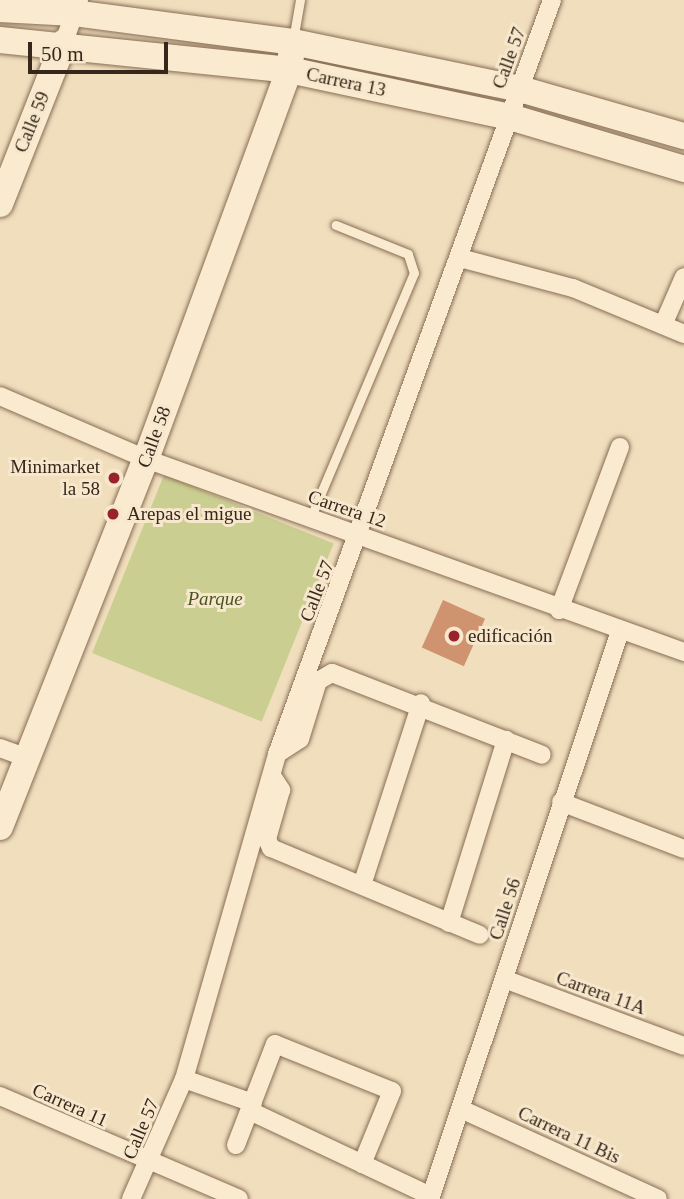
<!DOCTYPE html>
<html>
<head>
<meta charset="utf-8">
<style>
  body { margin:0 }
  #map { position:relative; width:684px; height:1199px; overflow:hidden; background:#f0debd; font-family:Georgia,serif }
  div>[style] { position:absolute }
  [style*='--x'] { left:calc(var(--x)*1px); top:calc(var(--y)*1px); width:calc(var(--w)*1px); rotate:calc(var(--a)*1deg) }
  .green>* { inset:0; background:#cace91; transform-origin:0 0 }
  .building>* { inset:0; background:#d09370; transform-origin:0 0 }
  .roads { filter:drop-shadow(0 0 2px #886d55) drop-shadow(0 0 2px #886d55) }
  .lane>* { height:9px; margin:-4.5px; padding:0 4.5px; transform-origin:4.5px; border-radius:4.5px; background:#faebd0 }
  .street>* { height:18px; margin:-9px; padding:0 9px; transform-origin:9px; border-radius:9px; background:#faebd0 }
  .secondary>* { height:26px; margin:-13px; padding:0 13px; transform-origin:13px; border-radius:13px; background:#faebd0 }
  .dots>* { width:19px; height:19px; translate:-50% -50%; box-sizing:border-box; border:4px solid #f7e8cd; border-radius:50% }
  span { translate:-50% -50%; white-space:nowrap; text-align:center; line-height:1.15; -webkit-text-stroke:6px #f7e8cd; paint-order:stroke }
  .street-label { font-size:19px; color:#37271b }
  .poi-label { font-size:19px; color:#37271b }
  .right { translate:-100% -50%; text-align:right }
  .left { translate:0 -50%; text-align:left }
  .park-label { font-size:19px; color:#4a5420; font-style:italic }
  .scale { position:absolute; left:28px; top:42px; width:140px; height:32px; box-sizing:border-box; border:4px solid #37271b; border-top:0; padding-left:9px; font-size:21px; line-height:24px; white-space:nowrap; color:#37271b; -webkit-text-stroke:5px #f7e8cd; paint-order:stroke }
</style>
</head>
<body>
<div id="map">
  <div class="green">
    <div style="left:164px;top:475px;width:183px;height:192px;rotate:22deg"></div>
  </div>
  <div class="building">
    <div style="left:443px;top:600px;width:46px;height:52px;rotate:24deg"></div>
  </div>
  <div class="roads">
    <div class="lane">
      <div style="--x:293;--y:40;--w:41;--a:-80.1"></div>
      <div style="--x:310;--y:519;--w:267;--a:-67.1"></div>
      <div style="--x:414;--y:273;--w:20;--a:-108"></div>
      <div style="--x:408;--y:254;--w:78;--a:-158.1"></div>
    </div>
    <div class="street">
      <div style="--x:64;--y:42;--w:45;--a:-70.3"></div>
      <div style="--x:460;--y:258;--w:117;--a:14.9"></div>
      <div style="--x:573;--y:288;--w:120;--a:22.5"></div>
      <div style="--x:663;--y:325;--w:52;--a:-66.4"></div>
      <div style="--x:0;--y:396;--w:159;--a:23.3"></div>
      <div style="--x:146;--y:459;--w:572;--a:19.73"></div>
      <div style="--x:559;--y:610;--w:174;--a:-69.5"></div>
      <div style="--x:0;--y:748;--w:30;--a:20"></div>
      <div style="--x:277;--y:754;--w:27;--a:-33"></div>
      <div style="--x:300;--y:739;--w:61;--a:-72.8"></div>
      <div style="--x:318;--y:681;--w:16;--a:-30"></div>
      <div style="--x:332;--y:673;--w:225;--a:21.3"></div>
      <div style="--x:272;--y:776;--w:17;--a:57"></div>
      <div style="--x:281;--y:790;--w:51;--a:105.9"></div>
      <div style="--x:267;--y:839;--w:10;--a:66"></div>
      <div style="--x:271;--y:848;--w:226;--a:22.6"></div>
      <div style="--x:561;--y:802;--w:132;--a:20.9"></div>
      <div style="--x:362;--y:885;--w:191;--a:-72"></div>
      <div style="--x:449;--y:923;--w:192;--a:-72.7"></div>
      <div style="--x:504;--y:979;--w:192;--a:20.4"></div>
      <div style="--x:184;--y:1079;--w:73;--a:19.2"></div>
      <div style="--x:0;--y:1096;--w:260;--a:23.3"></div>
      <div style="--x:463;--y:1110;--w:214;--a:24.5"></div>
      <div style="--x:250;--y:1111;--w:200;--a:25.2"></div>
      <div style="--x:236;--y:1145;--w:108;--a:-68.9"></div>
      <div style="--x:275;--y:1044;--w:126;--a:21.9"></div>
      <div style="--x:392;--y:1091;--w:79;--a:112.3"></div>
      <div style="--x:131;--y:1199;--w:131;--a:-66.2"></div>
      <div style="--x:184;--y:1079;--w:338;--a:-74"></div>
      <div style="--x:277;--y:754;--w:803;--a:-69.96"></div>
      <div style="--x:430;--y:1199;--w:599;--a:-71.5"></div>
    </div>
    <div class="secondary">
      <div style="--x:0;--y:9;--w:74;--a:3.1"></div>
      <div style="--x:74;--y:13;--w:221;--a:7.5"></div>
      <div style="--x:293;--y:42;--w:232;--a:11.7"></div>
      <div style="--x:520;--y:89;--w:171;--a:16"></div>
      <div style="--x:0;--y:40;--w:291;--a:5.9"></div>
      <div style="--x:289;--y:70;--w:226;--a:12"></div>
      <div style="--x:510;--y:117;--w:182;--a:16.6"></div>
      <div style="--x:0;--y:204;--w:174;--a:-68.4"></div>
      <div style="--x:0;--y:827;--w:396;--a:-68.4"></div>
      <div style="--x:146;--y:459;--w:414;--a:-69.8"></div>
      <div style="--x:289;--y:70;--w:28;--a:-82"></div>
    </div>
  </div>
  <div class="dots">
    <div style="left:114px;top:478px;background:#9a222a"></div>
    <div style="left:113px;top:514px;background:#9a222a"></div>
    <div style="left:454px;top:636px;background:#9a222a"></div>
  </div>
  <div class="street-label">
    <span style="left:509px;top:58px;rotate:-70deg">Calle 57</span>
    <span style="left:346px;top:82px;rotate:12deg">Carrera 13</span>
    <span style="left:32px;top:122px;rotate:-68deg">Calle 59</span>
    <span style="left:154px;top:437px;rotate:-70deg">Calle 58</span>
    <span style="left:347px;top:509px;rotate:19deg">Carrera 12</span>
    <span style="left:317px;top:591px;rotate:-69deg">Calle 57</span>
    <span style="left:505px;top:909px;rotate:-72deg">Calle 56</span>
    <span style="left:601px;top:993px;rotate:20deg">Carrera 11A</span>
    <span style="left:70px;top:1105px;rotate:24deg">Carrera 11</span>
    <span style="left:141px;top:1129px;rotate:-67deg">Calle 57</span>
    <span style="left:569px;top:1135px;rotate:25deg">Carrera 11 Bis</span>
  </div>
  <div class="poi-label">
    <span class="right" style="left:100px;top:478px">Minimarket<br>la 58</span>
    <span class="left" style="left:127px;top:514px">Arepas el migue</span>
    <span class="left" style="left:468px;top:636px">edificación</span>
  </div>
  <div class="park-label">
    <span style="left:215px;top:599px">Parque</span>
  </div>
  <div class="scale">50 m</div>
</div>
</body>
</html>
